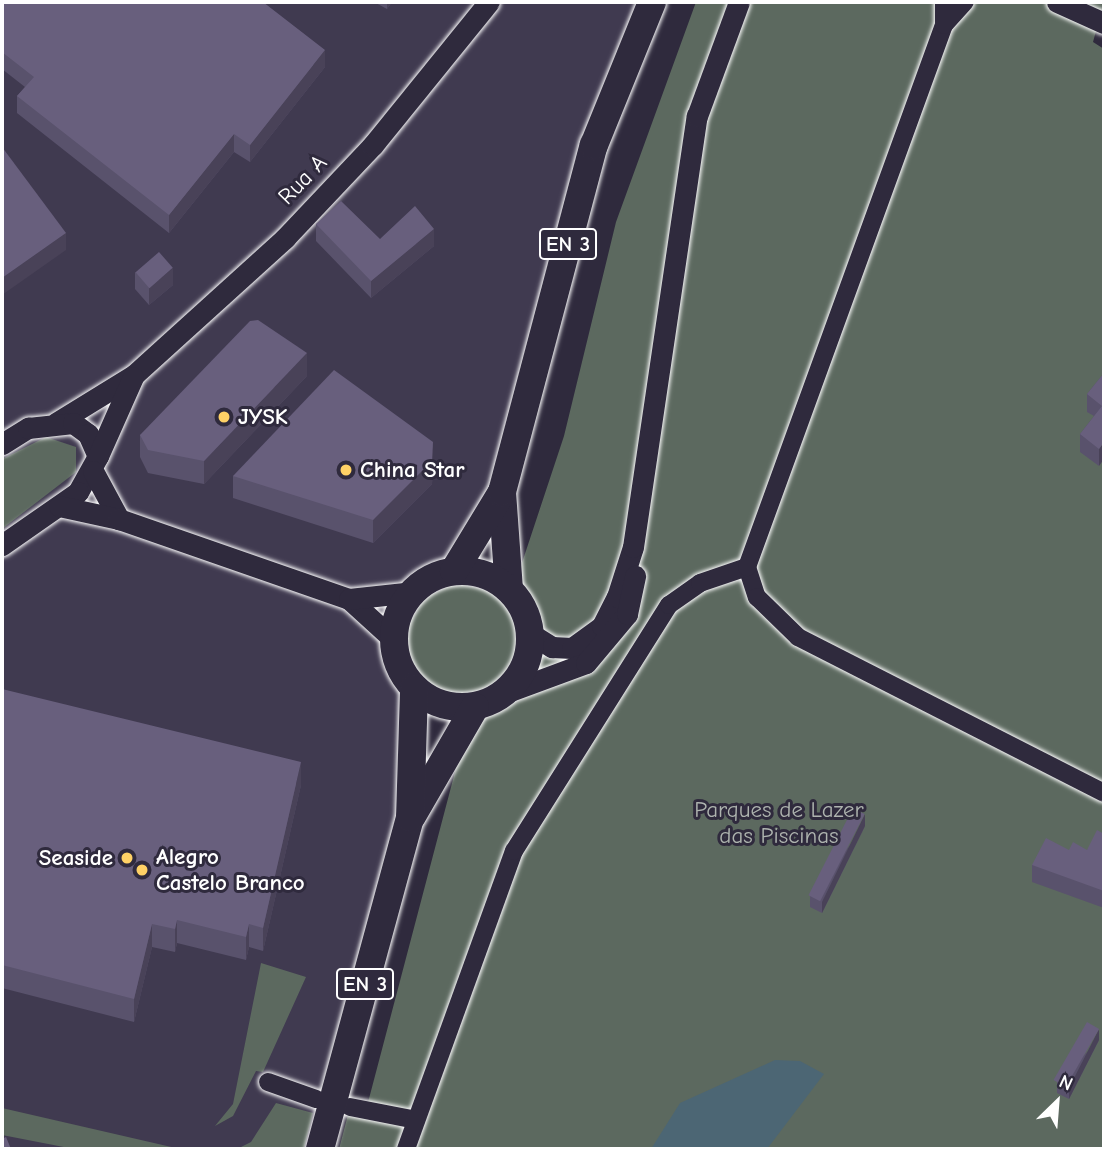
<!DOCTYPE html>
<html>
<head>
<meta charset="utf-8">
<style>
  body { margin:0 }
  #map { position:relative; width:1106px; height:1151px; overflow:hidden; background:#2f2a3d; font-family:"Comic Neue",sans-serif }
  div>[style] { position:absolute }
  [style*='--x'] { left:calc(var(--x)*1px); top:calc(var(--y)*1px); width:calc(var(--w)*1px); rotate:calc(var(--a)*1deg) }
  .built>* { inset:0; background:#403a50 }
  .green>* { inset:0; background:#5c695f }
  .water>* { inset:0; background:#4c6674 }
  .roads { filter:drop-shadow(0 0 2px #fff) drop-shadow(0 0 2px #fff) }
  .minor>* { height:18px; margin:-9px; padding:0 9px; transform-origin:9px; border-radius:9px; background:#2f2a3d }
  .tertiary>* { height:21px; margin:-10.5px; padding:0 10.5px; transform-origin:10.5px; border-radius:10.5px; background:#2f2a3d }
  .primary>* { height:28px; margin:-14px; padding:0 14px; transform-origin:14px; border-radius:14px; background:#2f2a3d }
  .primary>.ring { margin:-14px; padding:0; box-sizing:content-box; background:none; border:28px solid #2f2a3d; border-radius:50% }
  .wall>* { inset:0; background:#59526c }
  .shaded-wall>* { inset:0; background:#494258 }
  .building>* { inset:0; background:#685f7d; transform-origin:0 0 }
  .dots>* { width:19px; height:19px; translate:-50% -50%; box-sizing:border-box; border:4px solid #2f2a3d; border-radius:50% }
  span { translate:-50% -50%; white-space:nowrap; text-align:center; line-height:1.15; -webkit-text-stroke:6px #2f2a3d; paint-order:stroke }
  .shield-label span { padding:2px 5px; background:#2f2a3d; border:2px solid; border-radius:5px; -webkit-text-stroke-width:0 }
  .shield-label { font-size:21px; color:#fff; font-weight:700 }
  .street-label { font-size:23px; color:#fff }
  .poi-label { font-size:23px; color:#fff; font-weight:700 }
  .left { translate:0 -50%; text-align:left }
  .right { translate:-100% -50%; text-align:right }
  .park-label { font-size:23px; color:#aeb4af }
  .frame { position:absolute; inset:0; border:4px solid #fff; pointer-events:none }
  .north { position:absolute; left:1022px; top:1067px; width:70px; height:70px; -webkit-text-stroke:5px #2f2a3d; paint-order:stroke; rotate:25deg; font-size:19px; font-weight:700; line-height:28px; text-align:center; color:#fff }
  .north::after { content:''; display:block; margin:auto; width:24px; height:32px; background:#fff; clip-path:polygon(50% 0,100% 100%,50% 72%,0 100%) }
</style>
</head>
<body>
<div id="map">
  <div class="built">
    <div style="clip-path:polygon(2px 2px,646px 2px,578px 180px,306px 1149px,2px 1149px)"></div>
  </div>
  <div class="green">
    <div style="clip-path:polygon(696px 2px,1104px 2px,1093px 42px,1104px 49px,1104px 1149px,339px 1149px,350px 1107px,366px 1110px,475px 696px,437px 692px,422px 680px,411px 665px,406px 630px,423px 598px,456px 583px,492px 591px,508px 605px,564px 436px,616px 222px)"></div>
    <div style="clip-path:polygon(46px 437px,76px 447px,76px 472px,2px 529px,2px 459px)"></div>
    <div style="clip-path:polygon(261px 963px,306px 977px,263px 1072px,256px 1071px,233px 1116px,215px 1126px,233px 1104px)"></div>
    <div style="clip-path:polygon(276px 1103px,313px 1113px,304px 1149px,237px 1149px,251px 1142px)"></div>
    <div style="clip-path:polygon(2px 1108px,180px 1149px,74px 1149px,2px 1135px)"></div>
  </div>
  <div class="water">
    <div style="clip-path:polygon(775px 1060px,800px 1061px,824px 1074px,767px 1149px,651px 1149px,680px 1103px)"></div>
  </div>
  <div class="roads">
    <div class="minor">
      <div style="--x:944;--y:25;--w:31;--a:-48"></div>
      <div style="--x:747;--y:567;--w:32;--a:72"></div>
      <div style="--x:757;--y:597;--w:57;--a:44.3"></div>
      <div style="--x:798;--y:637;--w:343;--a:27"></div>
      <div style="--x:268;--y:1082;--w:51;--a:19.5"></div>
      <div style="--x:350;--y:1107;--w:67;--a:11.1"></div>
      <div style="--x:406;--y:1149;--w:317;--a:-70.1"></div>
      <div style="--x:514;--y:851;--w:291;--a:-57.8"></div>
      <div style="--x:669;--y:605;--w:38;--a:-35"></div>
      <div style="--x:700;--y:583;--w:50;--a:-18.8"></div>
      <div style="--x:747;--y:567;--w:577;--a:-70.03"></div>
      <div style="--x:944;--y:25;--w:23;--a:-90"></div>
    </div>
    <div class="tertiary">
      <div style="--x:1057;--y:2;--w:51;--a:24.1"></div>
      <div style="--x:56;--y:423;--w:92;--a:-31.6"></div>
      <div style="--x:134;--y:375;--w:204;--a:-42.2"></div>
      <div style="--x:285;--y:238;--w:128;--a:-46.6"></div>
      <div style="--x:373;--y:145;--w:184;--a:-51"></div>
      <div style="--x:2;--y:444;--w:31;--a:-32"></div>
      <div style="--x:28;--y:428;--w:45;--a:-6.3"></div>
      <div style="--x:73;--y:423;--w:19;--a:36"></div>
      <div style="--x:88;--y:434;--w:24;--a:66"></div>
      <div style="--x:98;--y:456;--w:41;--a:119.1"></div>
      <div style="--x:78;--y:492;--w:93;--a:145.1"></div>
      <div style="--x:98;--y:456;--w:86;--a:-66.1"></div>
      <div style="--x:93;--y:471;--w:55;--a:61.6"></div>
      <div style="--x:59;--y:506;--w:61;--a:12.2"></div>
      <div style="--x:119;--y:519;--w:244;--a:19.2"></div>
      <div style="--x:349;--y:599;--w:59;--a:42.3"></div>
      <div style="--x:349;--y:599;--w:63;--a:-6.3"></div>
      <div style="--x:531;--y:634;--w:25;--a:32"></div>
      <div style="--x:552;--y:647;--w:20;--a:3"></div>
      <div style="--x:572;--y:648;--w:37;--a:-36"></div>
      <div style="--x:602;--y:626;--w:33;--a:-63"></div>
      <div style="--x:617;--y:597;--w:52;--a:-72.3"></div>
      <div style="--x:633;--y:547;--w:436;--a:-81.6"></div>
      <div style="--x:697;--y:116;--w:121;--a:-69.8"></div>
      <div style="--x:505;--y:693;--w:86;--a:-20.3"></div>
      <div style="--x:586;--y:663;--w:64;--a:-50.1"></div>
      <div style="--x:627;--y:614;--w:39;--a:-78"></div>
    </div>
    <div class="primary">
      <div style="--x:502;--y:492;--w:97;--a:85.9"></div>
      <div class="ring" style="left:394px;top:571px;width:108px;height:108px"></div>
      <div style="--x:454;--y:571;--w:92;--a:-58.7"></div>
      <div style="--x:502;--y:492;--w:359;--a:-75.2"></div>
      <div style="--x:594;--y:145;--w:154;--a:-67.9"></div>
      <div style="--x:412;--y:816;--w:126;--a:-60"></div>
      <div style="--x:320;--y:1149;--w:343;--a:-74.8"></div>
      <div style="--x:410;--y:818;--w:130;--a:-88.2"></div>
    </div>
  </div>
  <div class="wall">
    <div style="clip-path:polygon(2px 2px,325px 67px,250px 162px,234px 152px,169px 233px,17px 113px,17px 96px,25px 87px,2px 69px)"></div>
    <div style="clip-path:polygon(374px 2px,392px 2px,387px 9px)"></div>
    <div style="clip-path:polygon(316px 224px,380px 239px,434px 246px,371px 298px,316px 241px)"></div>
    <div style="clip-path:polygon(135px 272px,173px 285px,149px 305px,135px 289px)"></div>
    <div style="clip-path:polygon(1104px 373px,1099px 466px,1080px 452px,1080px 434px,1094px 416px,1087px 412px,1087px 394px)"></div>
    <div style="clip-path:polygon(307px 376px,204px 484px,148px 473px,140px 457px,140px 435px)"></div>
    <div style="clip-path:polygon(433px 465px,432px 484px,373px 543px,233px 498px,233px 476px)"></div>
    <div style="clip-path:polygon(2px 689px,301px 785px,263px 951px,249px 947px,246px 960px,177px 943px,175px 952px,152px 947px,134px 1022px,2px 988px)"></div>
    <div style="clip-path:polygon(865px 826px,822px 913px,810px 907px,810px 896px)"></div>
    <div style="clip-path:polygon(1104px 834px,1104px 908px,1032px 882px,1032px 865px,1069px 850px,1087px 850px)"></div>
    <div style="clip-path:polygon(1099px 1040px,1069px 1099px,1057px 1093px,1057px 1082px)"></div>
  </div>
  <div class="shaded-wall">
    <div style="clip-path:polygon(387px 2px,392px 2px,387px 9px)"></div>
    <div style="clip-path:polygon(325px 50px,325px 67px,250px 162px,250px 145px)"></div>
    <div style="clip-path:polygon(234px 134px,234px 152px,169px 233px,169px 215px)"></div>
    <div style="clip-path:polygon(434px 229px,434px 246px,371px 298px,371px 281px)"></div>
    <div style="clip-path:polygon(66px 233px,66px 250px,2px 295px,2px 278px)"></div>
    <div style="clip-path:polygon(173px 268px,173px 285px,149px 305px,149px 288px)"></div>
    <div style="clip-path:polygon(307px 353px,307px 376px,204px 484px,204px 461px)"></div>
    <div style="clip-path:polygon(433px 442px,432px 484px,373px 543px,373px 520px)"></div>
    <div style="clip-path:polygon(1104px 442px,1104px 459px,1099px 466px,1099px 449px)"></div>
    <div style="clip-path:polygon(301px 762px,301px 785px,263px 951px,263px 928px)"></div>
    <div style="clip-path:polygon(865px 814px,865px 826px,822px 913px,822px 902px)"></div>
    <div style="clip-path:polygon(177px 920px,177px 943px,175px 952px,175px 929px)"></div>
    <div style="clip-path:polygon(152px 924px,152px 947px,134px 1022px,134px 999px)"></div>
    <div style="clip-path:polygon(249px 924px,249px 947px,246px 960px,246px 937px)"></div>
    <div style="clip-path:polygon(1099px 1029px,1099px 1040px,1069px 1099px,1069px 1088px)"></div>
  </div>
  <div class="building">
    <div style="clip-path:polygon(2px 2px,263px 2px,325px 50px,250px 145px,234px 134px,169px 215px,17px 96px,34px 77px,2px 52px)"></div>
    <div style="clip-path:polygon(2px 147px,66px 233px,2px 278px)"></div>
    <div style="clip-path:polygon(341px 201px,380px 239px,415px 206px,434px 229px,371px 281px,316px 224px)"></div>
    <div style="left:159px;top:252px;width:21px;height:31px;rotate:49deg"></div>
    <div style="clip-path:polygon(258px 320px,307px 353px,204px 461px,148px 450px,140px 435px,250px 321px)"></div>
    <div style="clip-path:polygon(334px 370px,433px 442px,432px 461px,373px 520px,233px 476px)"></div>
    <div style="clip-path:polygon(1104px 373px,1104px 442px,1099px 449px,1080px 434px,1102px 406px,1087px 394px)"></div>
    <div style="clip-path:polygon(2px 689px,301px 762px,263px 928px,249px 924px,246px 937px,177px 920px,175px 929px,152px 924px,134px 999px,2px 965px)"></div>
    <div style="left:853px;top:808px;width:13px;height:98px;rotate:27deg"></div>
    <div style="clip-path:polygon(1097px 830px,1104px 834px,1104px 891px,1032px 865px,1046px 838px,1069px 850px,1073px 842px,1087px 850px)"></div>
    <div style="left:1087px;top:1022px;width:14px;height:67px;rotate:30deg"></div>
    <div style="clip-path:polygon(6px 1137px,11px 1149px,2px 1149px,2px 1139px)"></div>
  </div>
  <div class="dots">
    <div style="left:224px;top:417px;background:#ffd166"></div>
    <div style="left:346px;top:470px;background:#ffd166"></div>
    <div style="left:127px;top:858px;background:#ffd166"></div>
    <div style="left:142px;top:870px;background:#ffd166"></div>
  </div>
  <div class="shield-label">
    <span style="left:568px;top:244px">EN 3</span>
    <span style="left:365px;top:984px">EN 3</span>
  </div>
  <div class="street-label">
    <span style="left:303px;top:180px;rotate:-46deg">Rua A</span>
  </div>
  <div class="poi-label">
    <span class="left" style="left:238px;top:417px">JYSK</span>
    <span class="left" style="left:360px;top:470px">China Star</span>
    <span class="left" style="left:156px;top:870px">Alegro<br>Castelo Branco</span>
    <span class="right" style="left:113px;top:858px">Seaside</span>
  </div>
  <div class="park-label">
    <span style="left:779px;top:823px">Parques de Lazer<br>das Piscinas</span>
  </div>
  <div class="frame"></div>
  <div class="north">N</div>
</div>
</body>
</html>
